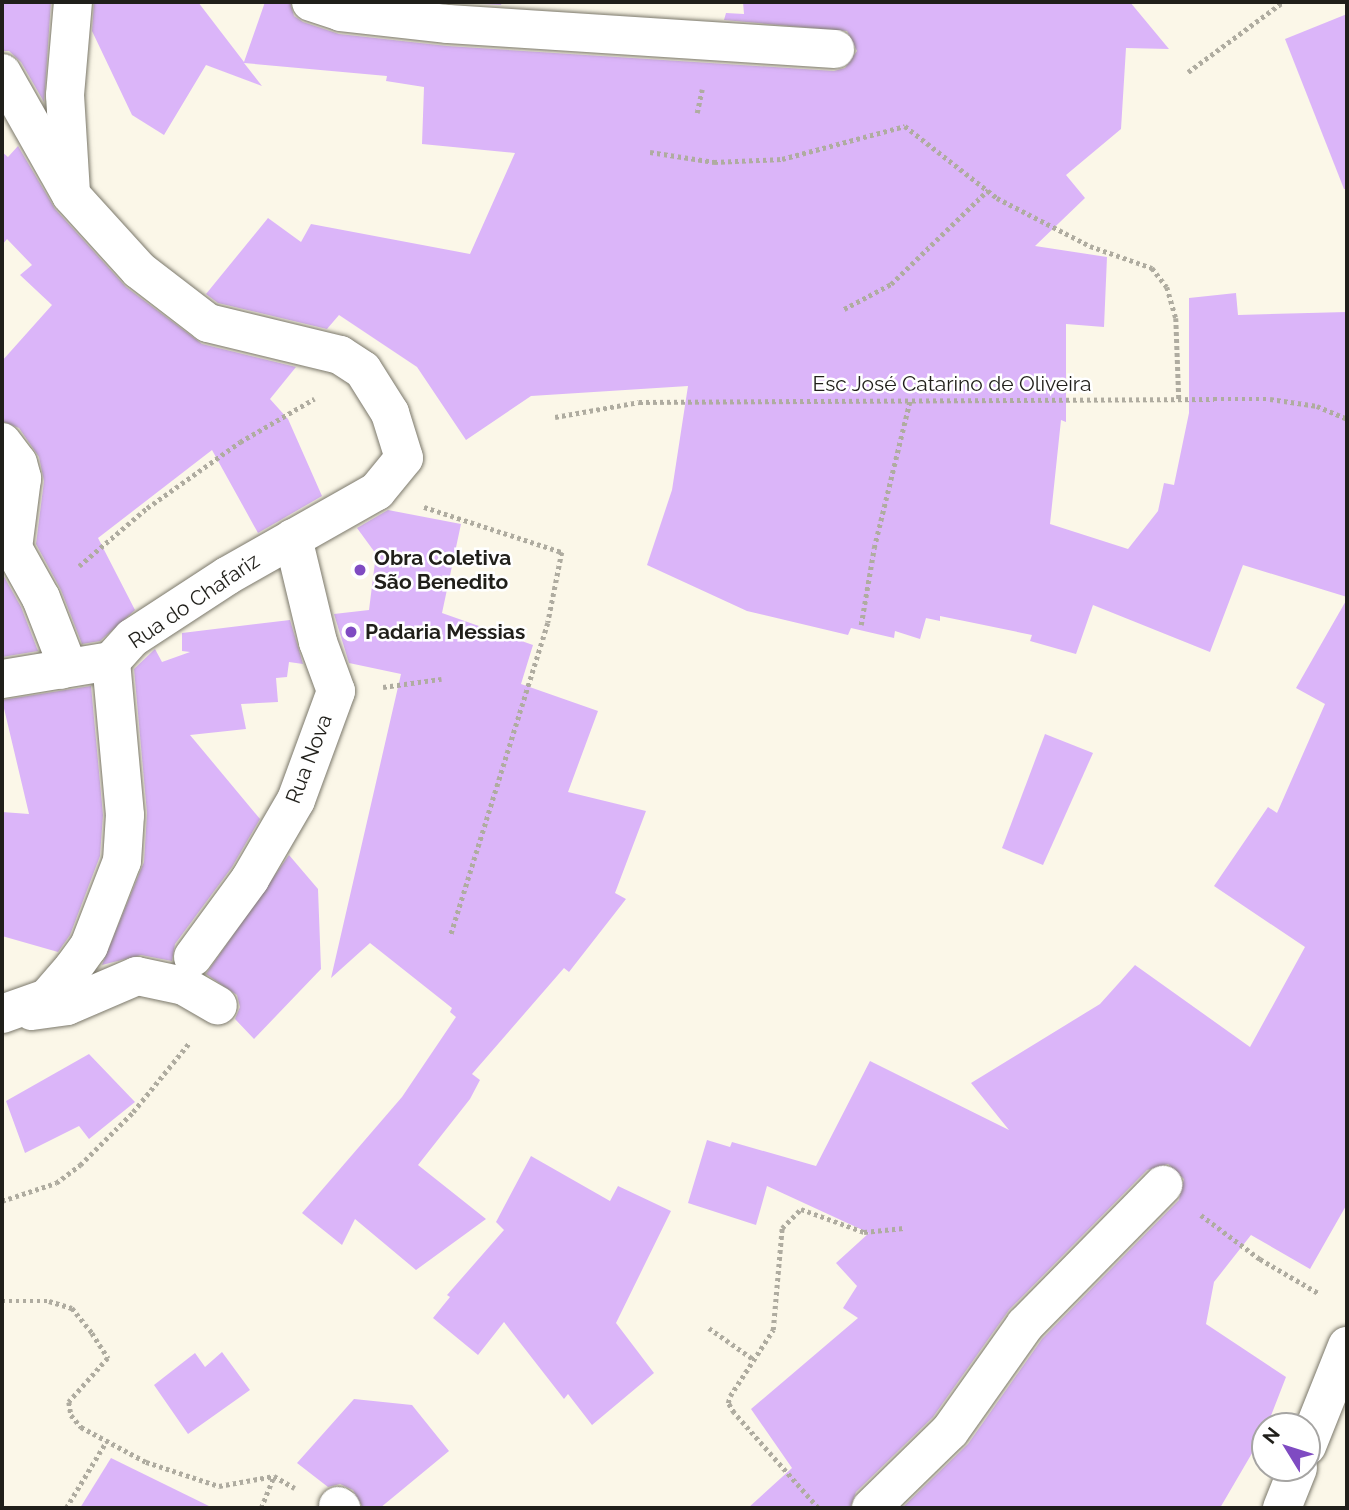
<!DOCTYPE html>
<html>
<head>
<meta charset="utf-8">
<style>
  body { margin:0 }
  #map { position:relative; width:1349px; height:1510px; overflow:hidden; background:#fbf7e8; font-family:Raleway,sans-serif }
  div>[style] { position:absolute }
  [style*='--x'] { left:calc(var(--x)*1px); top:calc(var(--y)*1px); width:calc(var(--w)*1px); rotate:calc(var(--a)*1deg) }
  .building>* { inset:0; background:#dbb5f9 }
  .path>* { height:4.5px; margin-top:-2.25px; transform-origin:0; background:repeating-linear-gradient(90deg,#afaca0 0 3.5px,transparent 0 7px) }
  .roads { filter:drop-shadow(0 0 2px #7b786b) drop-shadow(0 0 2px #7b786b) }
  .minor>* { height:38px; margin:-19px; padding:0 19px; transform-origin:19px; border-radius:19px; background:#fff }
  .dots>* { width:19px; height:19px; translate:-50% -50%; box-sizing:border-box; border:4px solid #fff; border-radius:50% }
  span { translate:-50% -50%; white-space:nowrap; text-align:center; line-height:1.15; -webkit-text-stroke:5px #fff; paint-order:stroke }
  .street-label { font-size:21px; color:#201f1a }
  .poi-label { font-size:21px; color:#201f1a; font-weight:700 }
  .left { translate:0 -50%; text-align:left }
  .frame { position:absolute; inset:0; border:4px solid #201f1a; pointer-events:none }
  .north { position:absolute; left:1251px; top:1412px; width:70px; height:70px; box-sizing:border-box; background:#fff; border:2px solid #a6a5a3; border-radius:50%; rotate:308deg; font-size:19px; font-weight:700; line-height:28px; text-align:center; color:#201f1a }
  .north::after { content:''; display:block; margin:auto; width:24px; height:32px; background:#7f4bc2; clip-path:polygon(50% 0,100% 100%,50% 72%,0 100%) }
</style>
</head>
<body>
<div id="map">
  <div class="building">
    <div style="clip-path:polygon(2px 2px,51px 2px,44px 102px,21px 62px,9px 51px,2px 51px)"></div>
    <div style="clip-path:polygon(94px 2px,198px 2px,244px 62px,265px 2px,290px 2px,294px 16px,303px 22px,339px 34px,447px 46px,834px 71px,845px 68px,857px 51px,847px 31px,724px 20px,726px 13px,744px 14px,743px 2px,1130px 2px,1169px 49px,1126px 48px,1121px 129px,1066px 175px,1085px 198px,1035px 246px,1107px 257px,1104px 327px,1066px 324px,1066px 422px,1061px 420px,1050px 524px,1128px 549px,1158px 511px,1164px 483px,1174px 485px,1189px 413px,1189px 298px,1236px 293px,1238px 315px,1347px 312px,1347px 597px,1243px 565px,1210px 652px,1093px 605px,1076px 654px,1030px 641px,1032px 635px,940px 616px,940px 621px,926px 618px,920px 639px,895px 631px,894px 638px,851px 628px,848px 635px,747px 611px,647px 565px,672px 490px,688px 386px,531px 396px,466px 440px,417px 367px,339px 315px,327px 329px,218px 303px,206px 294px,268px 218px,301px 242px,311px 224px,470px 254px,515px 153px,422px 144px,424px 87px,386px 81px,387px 76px,244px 63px,262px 86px,206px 65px,164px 135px,132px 115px,92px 31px)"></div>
    <div style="clip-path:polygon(446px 2px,502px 2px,501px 5px)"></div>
    <div style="clip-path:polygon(1347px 14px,1347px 189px,1344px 189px,1285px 39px)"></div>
    <div style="clip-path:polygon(18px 146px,55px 209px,126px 287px,202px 344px,296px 367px,270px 399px,288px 419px,322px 496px,258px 533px,212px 450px,98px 538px,135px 610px,100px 641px,82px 644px,61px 590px,36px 544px,44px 481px,39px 457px,19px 428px,2px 421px,2px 361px,52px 305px,20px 275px,32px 265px,7px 239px,2px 245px,2px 152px,8px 157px)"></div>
    <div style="clip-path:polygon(388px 510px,461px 524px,442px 613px,533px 645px,521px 684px,598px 711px,568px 792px,646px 811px,615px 893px,626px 899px,569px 972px,564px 968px,472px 1074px,480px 1080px,470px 1099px,418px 1165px,486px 1219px,416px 1270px,355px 1219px,342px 1245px,302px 1213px,402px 1097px,456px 1017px,450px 1012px,452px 1008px,370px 943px,331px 978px,401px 674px,349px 663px,334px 614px,369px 610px,376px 554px,357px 528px)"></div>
    <div style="clip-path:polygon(2px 573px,21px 607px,38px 651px,2px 657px)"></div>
    <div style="clip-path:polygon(1347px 599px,1347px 1204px,1310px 1269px,1251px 1235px,1214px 1282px,1206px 1324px,1286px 1377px,1265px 1431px,1220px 1508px,902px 1508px,968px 1444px,1042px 1339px,1179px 1200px,1184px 1179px,1168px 1164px,1147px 1170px,1009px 1310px,933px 1417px,856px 1492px,850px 1508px,748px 1508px,792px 1468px,751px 1409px,858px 1318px,843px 1308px,857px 1286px,836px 1263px,869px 1233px,767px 1186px,756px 1225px,688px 1203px,707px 1140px,730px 1147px,732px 1142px,816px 1166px,870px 1061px,1009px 1130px,971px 1083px,1100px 1004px,1135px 965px,1250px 1047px,1305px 947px,1214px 886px,1268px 807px,1277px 813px,1325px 704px,1296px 688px)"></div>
    <div style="clip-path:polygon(290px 620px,303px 664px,289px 662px,287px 677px,276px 678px,278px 702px,241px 704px,246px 729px,190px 735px,260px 819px,232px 867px,175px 944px,172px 961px,141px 955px,102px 965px,144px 862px,147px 813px,134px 669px,155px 649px,162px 662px,190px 652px,182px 651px,182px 633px)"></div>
    <div style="clip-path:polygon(91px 686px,103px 815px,100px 856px,70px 935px,58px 952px,2px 936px,2px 812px,29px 814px,2px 700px)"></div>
    <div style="clip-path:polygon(1045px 734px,1093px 753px,1043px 865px,1002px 848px)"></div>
    <div style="clip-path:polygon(289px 855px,318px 889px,321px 969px,254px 1039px,235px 1019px,240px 1007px,237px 995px,206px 974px)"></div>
    <div style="clip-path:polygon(89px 1054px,135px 1102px,89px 1139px,79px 1126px,25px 1153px,6px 1101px)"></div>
    <div style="clip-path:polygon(531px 1156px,610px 1201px,618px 1186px,671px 1211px,616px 1323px,654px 1373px,592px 1425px,568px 1394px,564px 1399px,504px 1322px,478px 1355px,433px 1318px,450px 1297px,447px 1295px,504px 1230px,496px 1222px)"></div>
    <div style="clip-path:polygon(222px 1352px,250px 1390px,188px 1434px,154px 1385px,195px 1353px,205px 1367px)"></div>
    <div style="clip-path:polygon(354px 1399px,412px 1405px,449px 1451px,380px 1508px,363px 1508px,353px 1490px,340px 1484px,328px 1487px,297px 1463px)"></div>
    <div style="clip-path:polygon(111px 1458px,213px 1508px,80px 1508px)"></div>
  </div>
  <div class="path">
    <div style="--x:1188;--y:72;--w:118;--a:-36.4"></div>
    <div style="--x:697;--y:113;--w:24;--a:-78"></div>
    <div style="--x:650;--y:152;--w:65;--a:8.9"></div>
    <div style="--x:714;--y:162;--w:68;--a:-2.5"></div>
    <div style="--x:782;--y:159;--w:127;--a:-15"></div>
    <div style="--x:905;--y:126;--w:117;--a:38"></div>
    <div style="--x:997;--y:198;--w:105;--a:27.3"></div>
    <div style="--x:1090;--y:246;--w:66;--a:19.5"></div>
    <div style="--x:1152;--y:268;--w:24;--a:52"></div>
    <div style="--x:1167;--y:287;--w:32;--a:74"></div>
    <div style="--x:1176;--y:318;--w:81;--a:87.9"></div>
    <div style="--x:844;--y:309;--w:53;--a:-28"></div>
    <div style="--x:891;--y:284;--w:135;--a:-44.1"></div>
    <div style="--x:555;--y:417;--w:85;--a:-10.1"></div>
    <div style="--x:639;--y:402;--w:575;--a:-0.3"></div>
    <div style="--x:1214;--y:399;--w:56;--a:0"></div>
    <div style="--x:1270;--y:399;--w:48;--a:8.5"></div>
    <div style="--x:1317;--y:406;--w:33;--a:23"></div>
    <div style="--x:424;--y:507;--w:145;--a:18.1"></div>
    <div style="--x:562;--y:552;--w:72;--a:101.2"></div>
    <div style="--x:548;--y:623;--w:327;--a:107.3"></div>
    <div style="--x:79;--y:566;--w:89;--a:-40.5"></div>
    <div style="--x:147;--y:508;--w:114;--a:-35.4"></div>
    <div style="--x:240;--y:442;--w:86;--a:-30.2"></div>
    <div style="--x:861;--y:625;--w:78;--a:-80.4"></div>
    <div style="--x:874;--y:548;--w:152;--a:-76.3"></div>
    <div style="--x:383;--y:687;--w:59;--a:-7.9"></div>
    <div style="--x:2;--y:1201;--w:57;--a:-18.4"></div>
    <div style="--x:56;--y:1183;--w:30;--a:-37"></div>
    <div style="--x:80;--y:1165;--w:75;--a:-45"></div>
    <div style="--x:133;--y:1112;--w:89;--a:-50.9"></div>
    <div style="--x:1201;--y:1215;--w:74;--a:36.7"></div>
    <div style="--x:1260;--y:1259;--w:69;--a:30.3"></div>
    <div style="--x:2;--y:1301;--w:47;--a:0"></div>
    <div style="--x:49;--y:1301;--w:24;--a:17"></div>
    <div style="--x:72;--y:1308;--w:32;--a:51"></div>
    <div style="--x:92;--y:1333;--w:30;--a:57"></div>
    <div style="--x:108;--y:1358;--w:59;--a:131.6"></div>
    <div style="--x:69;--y:1402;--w:13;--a:81"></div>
    <div style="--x:71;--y:1415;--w:16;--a:50"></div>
    <div style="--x:81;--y:1427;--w:74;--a:28.3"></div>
    <div style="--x:146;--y:1462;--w:77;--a:18.2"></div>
    <div style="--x:219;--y:1486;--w:56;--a:-10.3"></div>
    <div style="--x:274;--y:1476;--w:24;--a:30"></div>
    <div style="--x:709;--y:1328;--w:54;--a:35.2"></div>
    <div style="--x:66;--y:1508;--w:77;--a:-58.8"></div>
    <div style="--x:261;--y:1508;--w:35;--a:-68"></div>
    <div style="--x:818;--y:1508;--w:127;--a:-131.5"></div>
    <div style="--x:734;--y:1413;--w:12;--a:-121"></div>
    <div style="--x:728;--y:1403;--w:7;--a:-74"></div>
    <div style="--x:730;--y:1396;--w:79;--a:-56.9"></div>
    <div style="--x:773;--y:1330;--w:102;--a:-85"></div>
    <div style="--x:782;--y:1228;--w:27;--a:-45"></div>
    <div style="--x:801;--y:1209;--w:67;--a:20.1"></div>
    <div style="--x:864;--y:1232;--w:40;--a:-5.7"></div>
  </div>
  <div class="roads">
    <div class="minor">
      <div style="--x:311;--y:2;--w:32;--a:18"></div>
      <div style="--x:341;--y:12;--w:108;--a:6.4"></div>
      <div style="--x:448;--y:24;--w:388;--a:3.7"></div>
      <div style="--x:2;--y:73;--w:140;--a:60.5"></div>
      <div style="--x:71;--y:195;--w:101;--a:47.8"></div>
      <div style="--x:139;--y:270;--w:87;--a:37.5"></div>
      <div style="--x:208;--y:323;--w:136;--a:13.6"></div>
      <div style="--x:340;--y:355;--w:27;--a:33"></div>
      <div style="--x:363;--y:370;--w:51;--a:57.9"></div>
      <div style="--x:390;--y:413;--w:47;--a:72.7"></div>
      <div style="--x:404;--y:458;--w:43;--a:129.3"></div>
      <div style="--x:377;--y:491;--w:172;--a:150.5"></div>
      <div style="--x:227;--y:576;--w:113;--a:146.9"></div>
      <div style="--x:132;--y:638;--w:31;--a:132"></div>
      <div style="--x:111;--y:661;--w:110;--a:170.6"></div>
      <div style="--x:71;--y:193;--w:98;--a:-93.5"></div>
      <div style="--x:65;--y:95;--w:93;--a:-85.1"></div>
      <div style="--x:2;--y:442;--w:26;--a:53"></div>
      <div style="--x:18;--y:463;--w:16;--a:75"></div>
      <div style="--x:22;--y:478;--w:71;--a:97.3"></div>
      <div style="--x:13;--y:548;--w:57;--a:60.8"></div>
      <div style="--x:41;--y:598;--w:63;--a:68.7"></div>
      <div style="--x:64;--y:657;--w:13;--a:103"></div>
      <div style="--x:193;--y:957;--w:97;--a:-53.8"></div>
      <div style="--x:250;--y:879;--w:91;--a:-59.8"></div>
      <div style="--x:296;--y:800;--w:116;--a:-69.8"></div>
      <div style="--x:336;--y:691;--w:52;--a:-110.2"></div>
      <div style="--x:318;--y:642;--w:107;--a:-103.5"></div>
      <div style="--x:32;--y:1011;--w:35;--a:-8"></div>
      <div style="--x:67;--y:1006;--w:76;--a:-23.2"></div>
      <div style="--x:137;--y:976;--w:48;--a:12"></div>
      <div style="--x:184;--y:986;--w:39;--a:30"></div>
      <div style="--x:2;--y:1014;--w:48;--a:-19.6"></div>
      <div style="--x:47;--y:998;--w:40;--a:-49"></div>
      <div style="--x:73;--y:968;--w:27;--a:-54"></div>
      <div style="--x:89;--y:946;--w:91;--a:-68.8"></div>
      <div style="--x:122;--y:861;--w:46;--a:-86.3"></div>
      <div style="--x:125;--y:815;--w:155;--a:-95.2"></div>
      <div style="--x:1307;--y:1446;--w:108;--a:-68.2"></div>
      <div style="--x:338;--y:1506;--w:4;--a:34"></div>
      <div style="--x:871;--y:1508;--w:110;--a:-44.3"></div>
      <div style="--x:950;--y:1431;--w:130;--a:-54.7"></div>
      <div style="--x:1025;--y:1325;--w:197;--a:-45.4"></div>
      <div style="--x:1282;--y:1508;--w:43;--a:-68.2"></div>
    </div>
  </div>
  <div class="dots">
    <div style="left:360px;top:570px;background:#7f4bc2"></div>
    <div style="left:351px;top:632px;background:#7f4bc2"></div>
  </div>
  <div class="street-label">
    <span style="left:952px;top:384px">Esc José Catarino de Oliveira</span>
    <span style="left:194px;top:601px;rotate:-34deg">Rua do Chafariz</span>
    <span style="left:309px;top:759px;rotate:-69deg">Rua Nova</span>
  </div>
  <div class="poi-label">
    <span class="left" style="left:374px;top:570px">Obra Coletiva<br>São Benedito</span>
    <span class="left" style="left:365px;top:632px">Padaria Messias</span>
  </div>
  <div class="frame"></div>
  <div class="north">N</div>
</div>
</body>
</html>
